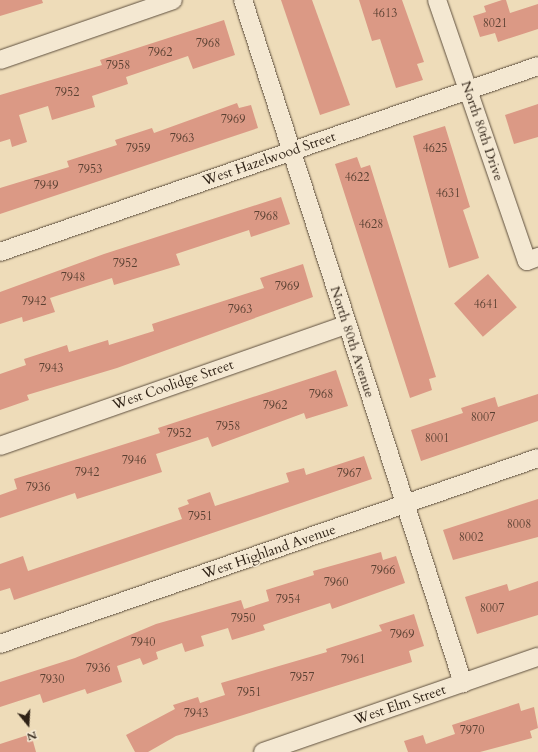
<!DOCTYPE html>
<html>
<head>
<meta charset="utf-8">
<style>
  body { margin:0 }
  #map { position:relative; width:538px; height:752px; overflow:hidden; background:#eedcb9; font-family:Cardo,serif }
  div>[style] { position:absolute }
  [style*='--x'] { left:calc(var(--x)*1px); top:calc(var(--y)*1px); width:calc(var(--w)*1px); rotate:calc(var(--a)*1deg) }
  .building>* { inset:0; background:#db9985; transform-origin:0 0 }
  .roads { filter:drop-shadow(0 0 1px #5f503f) drop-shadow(0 0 1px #5f503f) }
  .minor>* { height:18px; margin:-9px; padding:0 9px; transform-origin:9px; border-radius:9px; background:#f4e8d2 }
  span { translate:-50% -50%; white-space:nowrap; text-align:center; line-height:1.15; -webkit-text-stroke:3px #f4e8d2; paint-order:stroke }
  .number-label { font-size:12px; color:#5a4032 }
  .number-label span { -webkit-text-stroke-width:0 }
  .street-label { font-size:14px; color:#2f2216 }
  .north { position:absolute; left:8px; top:704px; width:40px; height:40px; -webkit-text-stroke:3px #f4e8d2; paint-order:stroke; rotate:162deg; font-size:11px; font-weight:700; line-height:16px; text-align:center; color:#2f2216 }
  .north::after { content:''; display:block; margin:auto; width:14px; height:18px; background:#2f2216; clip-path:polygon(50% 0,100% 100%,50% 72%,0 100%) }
</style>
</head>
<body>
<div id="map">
  <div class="building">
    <div style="clip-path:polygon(0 0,42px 0,43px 3px,0 16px)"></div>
    <div style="clip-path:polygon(281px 0,312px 0,350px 105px,320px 115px)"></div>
    <div style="clip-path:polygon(359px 0,402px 0,424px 62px,417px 64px,423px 80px,396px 88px,380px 39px,372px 41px)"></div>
    <div style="clip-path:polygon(502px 0,506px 0,510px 13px,538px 4px,538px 29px,498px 42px,495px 33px,480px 37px,473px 16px,486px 12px,484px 6px)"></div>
    <div style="clip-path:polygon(224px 20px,235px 55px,193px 69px,188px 56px,126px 77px,128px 84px,92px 96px,95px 107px,52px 120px,48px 106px,19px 115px,27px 142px,12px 147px,10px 139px,0 142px,0 95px,102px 65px,100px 60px)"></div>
    <div style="clip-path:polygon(237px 103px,239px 108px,251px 105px,258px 128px,0 214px,0 188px,69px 167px,67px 161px,117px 145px,115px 140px,152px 128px,154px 133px)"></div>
    <div style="clip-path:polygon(538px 104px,538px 137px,514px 144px,505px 115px)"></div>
    <div style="clip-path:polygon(445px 126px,470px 207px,463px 210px,479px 258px,449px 268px,413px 136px)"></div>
    <div style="clip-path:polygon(357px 157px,361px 168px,370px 165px,436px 377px,429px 379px,432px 390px,410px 398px,335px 164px)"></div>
    <div style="clip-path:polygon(281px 197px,290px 224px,251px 237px,249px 230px,176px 254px,180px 265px,114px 285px,112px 278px,50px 298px,55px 312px,23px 322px,22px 317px,0 324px,0 292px,104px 254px)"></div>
    <div style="clip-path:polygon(303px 264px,313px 297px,117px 368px,27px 395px,29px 400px,0 410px,0 374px,26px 365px,24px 359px,67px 345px,69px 352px,108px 340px,109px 345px,154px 331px,152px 324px,264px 288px,260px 278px)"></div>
    <div style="left:488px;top:274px;width:44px;height:45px;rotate:49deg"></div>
    <div style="clip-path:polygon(336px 370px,348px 406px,306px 419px,304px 413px,212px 447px,208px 437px,156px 454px,162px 472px,77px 499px,75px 493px,0 518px,0 495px,17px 489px,14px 479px,160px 433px,158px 428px)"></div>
    <div style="clip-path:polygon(538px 394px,538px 421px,421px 461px,411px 430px,463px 413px,461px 408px,495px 397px,498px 407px)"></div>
    <div style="clip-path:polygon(364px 456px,372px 479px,14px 600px,10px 588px,0 591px,0 564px,23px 556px,28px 571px,182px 519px,178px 508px,189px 504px,187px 500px,210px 492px,215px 506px,289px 482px,286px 473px,304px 468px,306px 475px)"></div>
    <div style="clip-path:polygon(538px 499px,538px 537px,453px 560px,443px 530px)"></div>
    <div style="clip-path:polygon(381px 552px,383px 560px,396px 556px,405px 583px,332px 609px,330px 603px,263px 625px,265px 630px,232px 640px,228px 628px,201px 636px,204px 646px,185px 652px,182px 643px,156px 652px,158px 659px,143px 665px,140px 658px,117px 666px,122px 682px,87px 694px,85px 689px,43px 703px,40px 694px,0 707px,0 682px,75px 658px,156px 624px,241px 600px,244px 609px,269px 601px,266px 590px,314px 575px,313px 571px)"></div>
    <div style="clip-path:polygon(538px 581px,538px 615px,477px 634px,465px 597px,507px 584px,509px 591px)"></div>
    <div style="clip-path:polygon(414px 614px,424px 646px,409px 651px,412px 662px,176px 736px,148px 752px,135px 752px,126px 735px,175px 709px,173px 705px,198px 697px,200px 703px,225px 695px,221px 683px,327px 652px,326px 649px,382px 631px,379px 625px)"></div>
    <div style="clip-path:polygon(519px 703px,521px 711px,534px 707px,538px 728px,530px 731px,532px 738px,480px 752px,408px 752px,404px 741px,423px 735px,426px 744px,455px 734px,452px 725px)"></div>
    <div style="clip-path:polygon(31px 734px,36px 752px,0 752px,0 744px)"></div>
  </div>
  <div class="roads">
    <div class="minor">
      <div style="--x:243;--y:0;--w:718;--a:72.15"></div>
      <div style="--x:437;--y:0;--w:276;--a:71"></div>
      <div style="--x:527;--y:261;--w:12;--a:-20"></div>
      <div style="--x:0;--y:60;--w:183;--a:-19.1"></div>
      <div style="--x:0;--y:252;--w:569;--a:-19.07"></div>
      <div style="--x:0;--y:446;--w:367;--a:-19.3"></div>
      <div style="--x:0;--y:644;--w:569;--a:-19.07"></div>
      <div style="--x:263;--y:752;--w:291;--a:-19.1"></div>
    </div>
  </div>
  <div class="number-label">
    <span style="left:385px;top:14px">4613</span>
    <span style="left:495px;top:24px">8021</span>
    <span style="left:208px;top:44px">7968</span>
    <span style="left:160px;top:53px">7962</span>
    <span style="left:118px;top:66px">7958</span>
    <span style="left:67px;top:93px">7952</span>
    <span style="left:233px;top:120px">7969</span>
    <span style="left:182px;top:139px">7963</span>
    <span style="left:138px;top:149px">7959</span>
    <span style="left:435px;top:149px">4625</span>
    <span style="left:90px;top:170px">7953</span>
    <span style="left:357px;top:178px">4622</span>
    <span style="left:46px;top:186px">7949</span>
    <span style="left:448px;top:194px">4631</span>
    <span style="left:266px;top:217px">7968</span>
    <span style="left:371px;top:225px">4628</span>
    <span style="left:125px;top:264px">7952</span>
    <span style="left:73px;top:278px">7948</span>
    <span style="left:287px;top:287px">7969</span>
    <span style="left:34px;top:302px">7942</span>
    <span style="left:486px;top:305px">4641</span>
    <span style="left:240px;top:310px">7963</span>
    <span style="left:51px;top:369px">7943</span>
    <span style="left:321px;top:395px">7968</span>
    <span style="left:275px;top:406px">7962</span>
    <span style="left:483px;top:418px">8007</span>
    <span style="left:228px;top:427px">7958</span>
    <span style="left:179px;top:434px">7952</span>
    <span style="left:437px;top:439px">8001</span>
    <span style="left:134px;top:461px">7946</span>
    <span style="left:87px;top:473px">7942</span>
    <span style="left:349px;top:474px">7967</span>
    <span style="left:38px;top:488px">7936</span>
    <span style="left:200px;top:517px">7951</span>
    <span style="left:519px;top:525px">8008</span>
    <span style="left:471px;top:538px">8002</span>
    <span style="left:383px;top:571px">7966</span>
    <span style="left:336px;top:583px">7960</span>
    <span style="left:288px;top:600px">7954</span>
    <span style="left:492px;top:609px">8007</span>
    <span style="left:243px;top:619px">7950</span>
    <span style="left:402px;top:635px">7969</span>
    <span style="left:143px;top:643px">7940</span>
    <span style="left:353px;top:660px">7961</span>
    <span style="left:98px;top:669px">7936</span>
    <span style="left:302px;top:678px">7957</span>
    <span style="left:52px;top:680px">7930</span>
    <span style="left:249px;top:693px">7951</span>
    <span style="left:196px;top:714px">7943</span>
    <span style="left:472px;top:731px">7970</span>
  </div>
  <div class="street-label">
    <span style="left:482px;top:131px;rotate:71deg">North 80th Drive</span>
    <span style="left:269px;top:159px;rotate:-19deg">West Hazelwood Street</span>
    <span style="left:352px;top:342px;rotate:72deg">North 80th Avenue</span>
    <span style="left:173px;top:385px;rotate:-19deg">West Coolidge Street</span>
    <span style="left:269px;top:552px;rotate:-19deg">West Highland Avenue</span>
    <span style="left:400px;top:705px;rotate:-19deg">West Elm Street</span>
  </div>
  <div class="north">N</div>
</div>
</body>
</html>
